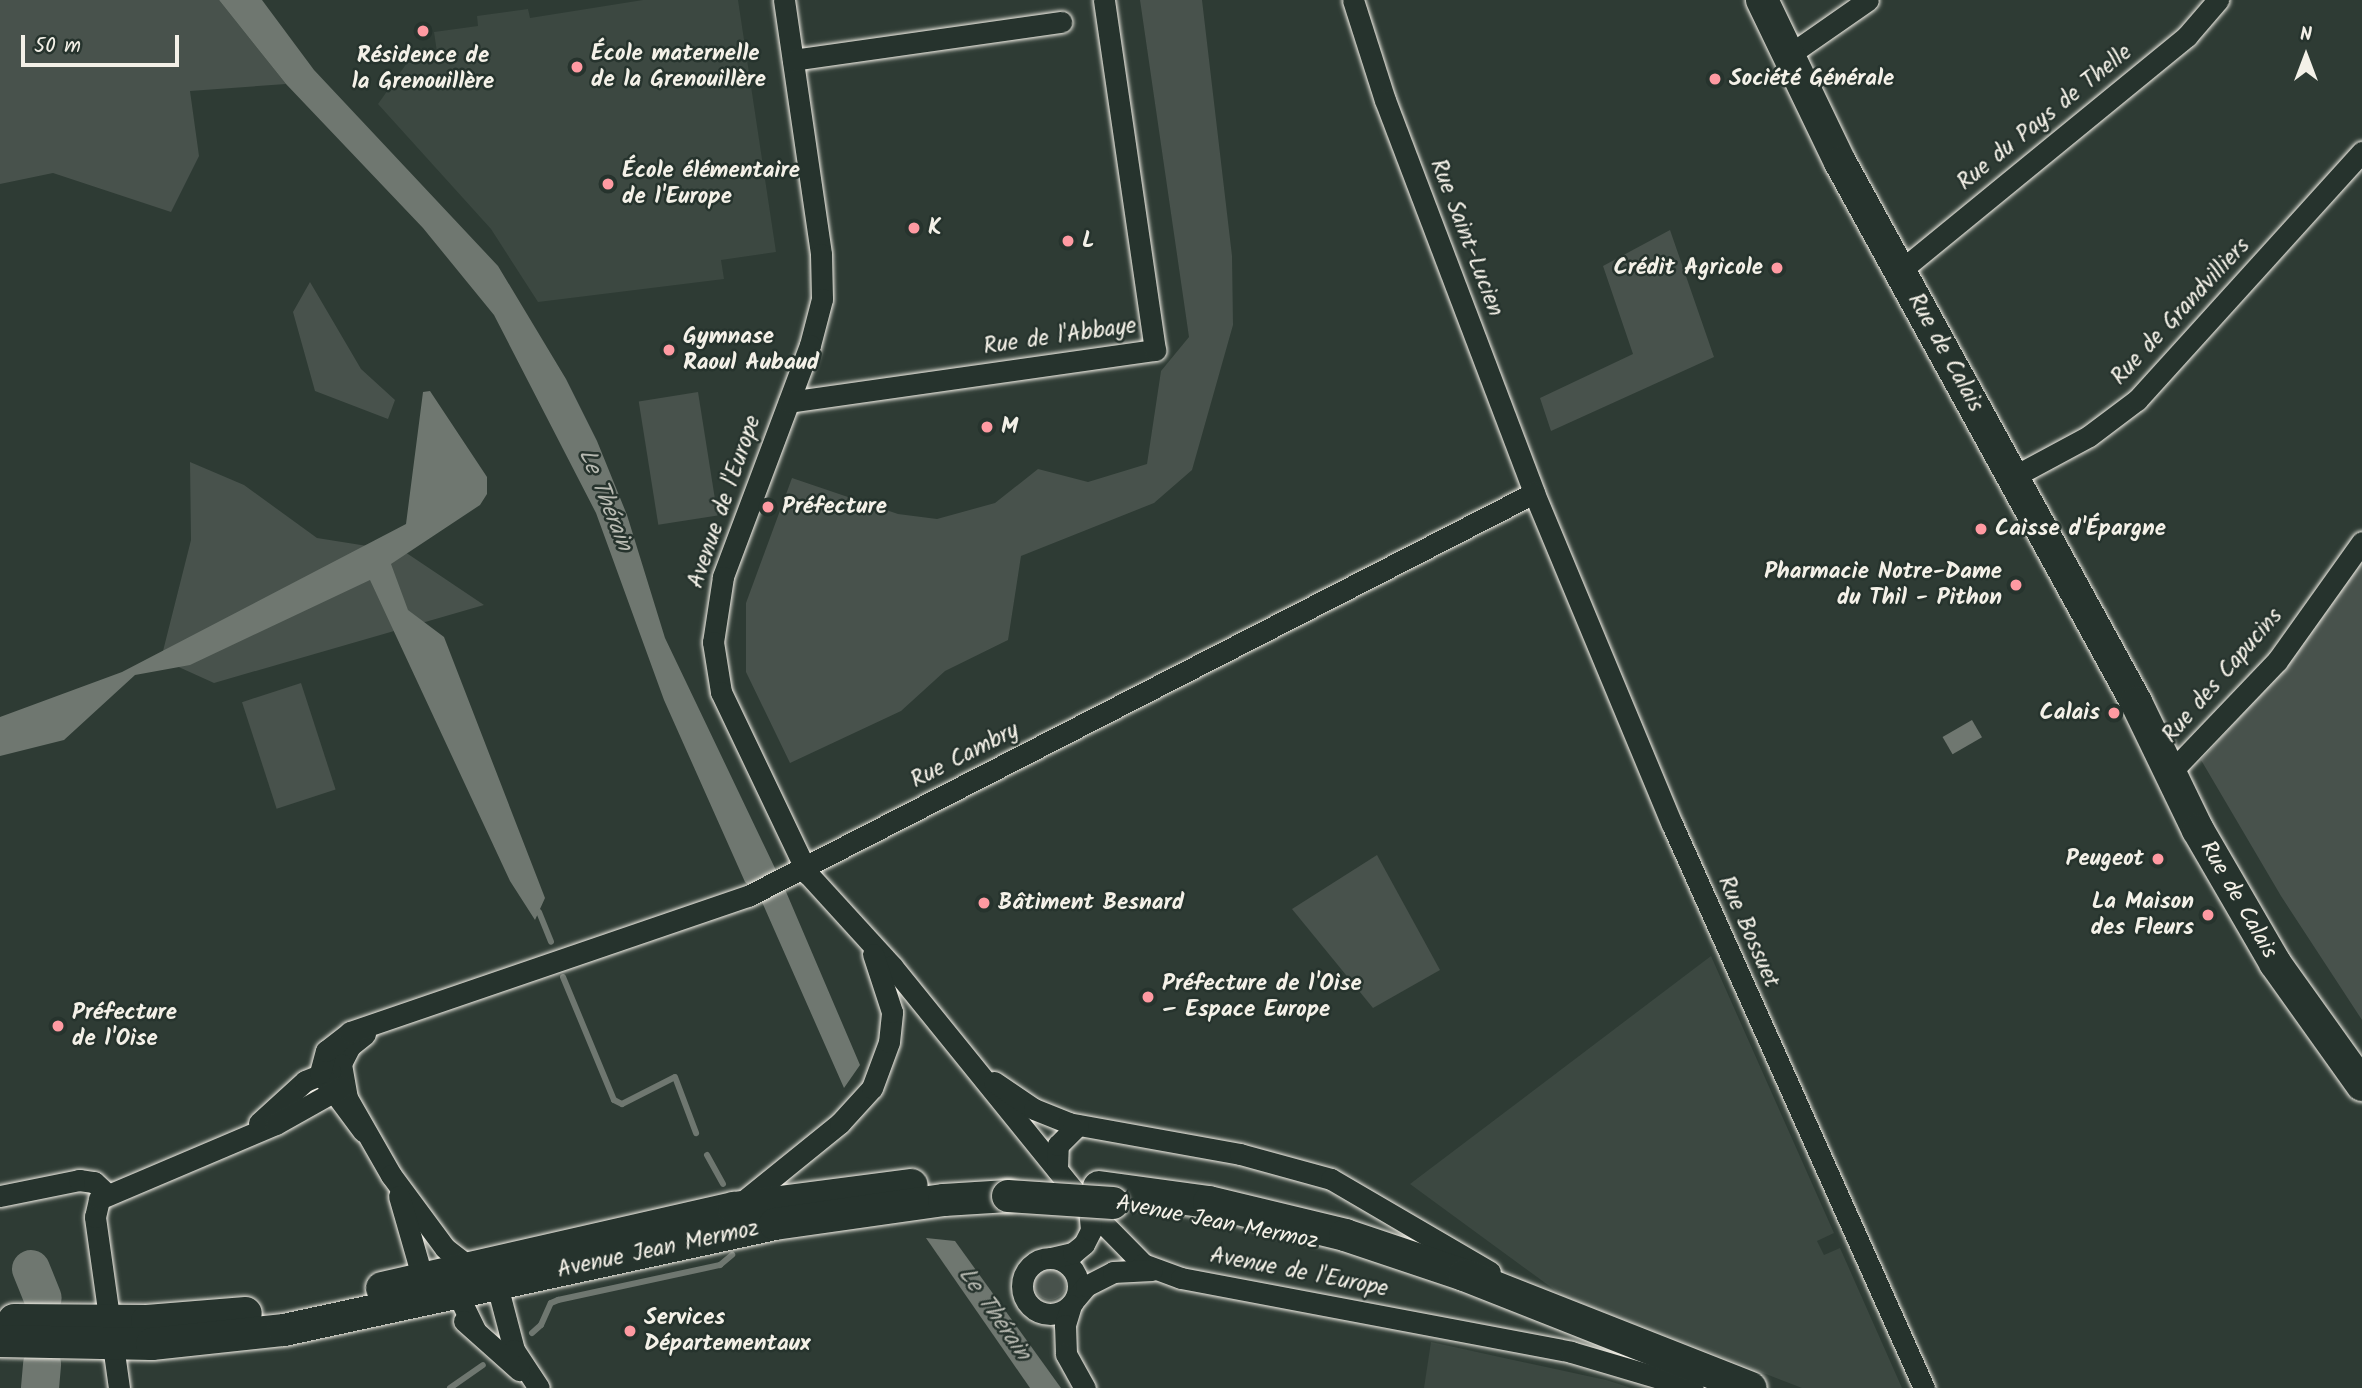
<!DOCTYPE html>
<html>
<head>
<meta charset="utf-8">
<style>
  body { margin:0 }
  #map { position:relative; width:2362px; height:1388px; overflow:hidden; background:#2e3b34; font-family:Kalam,sans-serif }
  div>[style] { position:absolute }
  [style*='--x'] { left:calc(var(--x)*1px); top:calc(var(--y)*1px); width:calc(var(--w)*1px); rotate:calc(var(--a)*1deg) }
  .built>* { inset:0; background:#3c4841 }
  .green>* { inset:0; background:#48524c; transform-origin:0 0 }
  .round { border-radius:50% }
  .water>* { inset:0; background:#6f7770; transform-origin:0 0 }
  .stream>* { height:6px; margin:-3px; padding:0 3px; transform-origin:3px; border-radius:3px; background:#6f7770 }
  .river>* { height:38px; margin:-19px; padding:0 19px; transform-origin:19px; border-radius:19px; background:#6f7770 }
  .roads { filter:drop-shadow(0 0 2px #f4f1e8) drop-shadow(0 0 2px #f4f1e8) }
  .street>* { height:21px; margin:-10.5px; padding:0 10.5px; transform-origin:10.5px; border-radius:10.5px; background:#26332d }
  .street>.ring { margin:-10.5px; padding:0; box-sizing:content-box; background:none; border:21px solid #26332d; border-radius:50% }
  .secondary>* { height:32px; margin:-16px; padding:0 16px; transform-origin:16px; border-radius:16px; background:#26332d }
  .bridges { filter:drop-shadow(0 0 2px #f4f1e8) drop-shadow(0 0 2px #f4f1e8) }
  .secondary-bridge>* { height:32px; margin:-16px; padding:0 16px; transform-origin:16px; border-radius:16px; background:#26332d }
  .dots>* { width:19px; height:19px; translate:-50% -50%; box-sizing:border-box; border:4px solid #26332d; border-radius:50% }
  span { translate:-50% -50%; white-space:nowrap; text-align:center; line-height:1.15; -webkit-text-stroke:5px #26332d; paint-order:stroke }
  .poi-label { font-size:23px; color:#f4f1e8; font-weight:700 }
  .left { translate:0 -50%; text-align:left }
  .right { translate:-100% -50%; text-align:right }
  .street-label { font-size:23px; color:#f4f1e8 }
  .water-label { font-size:24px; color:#b8bab2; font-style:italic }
  .north { position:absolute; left:2271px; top:21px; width:70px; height:70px; -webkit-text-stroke:5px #26332d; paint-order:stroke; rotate:0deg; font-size:19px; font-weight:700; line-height:28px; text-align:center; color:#f4f1e8 }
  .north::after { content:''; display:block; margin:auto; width:24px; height:32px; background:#f4f1e8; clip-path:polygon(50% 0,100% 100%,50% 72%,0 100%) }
  .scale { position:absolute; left:21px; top:35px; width:158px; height:32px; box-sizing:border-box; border:4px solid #f4f1e8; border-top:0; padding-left:9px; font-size:21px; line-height:24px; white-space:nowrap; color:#f4f1e8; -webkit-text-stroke:5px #26332d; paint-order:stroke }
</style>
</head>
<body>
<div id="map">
  <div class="built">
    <div style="clip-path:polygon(643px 0,738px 0,776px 252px,721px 260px,724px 279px,538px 302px,491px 229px,378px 104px,407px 63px,438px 59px,434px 32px,478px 26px,477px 16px,528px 9px,530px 18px)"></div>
    <div style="clip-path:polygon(1711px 956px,1834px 1233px,1817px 1241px,1824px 1255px,1840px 1248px,1902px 1388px,1802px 1388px,1563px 1296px,1410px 1184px)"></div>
    <div style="clip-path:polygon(1431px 1342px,1606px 1380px,1631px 1388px,1424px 1388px)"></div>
  </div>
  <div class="green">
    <div style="clip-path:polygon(0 0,219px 0,286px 84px,190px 91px,199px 156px,171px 212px,53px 173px,0 184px)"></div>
    <div style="clip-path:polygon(1140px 0,1202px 0,1232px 256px,1233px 325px,1192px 470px,1154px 503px,1021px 556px,1008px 640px,945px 671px,901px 711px,790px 763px,746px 672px,746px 603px,792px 478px,898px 514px,937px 519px,995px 503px,1038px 469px,1088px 482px,1147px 464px,1161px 371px,1189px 337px)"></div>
    <div style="clip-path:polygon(1670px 230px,1714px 357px,1551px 431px,1540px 398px,1633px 354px,1603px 266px)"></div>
    <div style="clip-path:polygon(310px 282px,361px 369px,395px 400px,388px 419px,315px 391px,293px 312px)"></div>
    <div style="left:698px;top:392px;width:125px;height:60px;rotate:81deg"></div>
    <div style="clip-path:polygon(190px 462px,244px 485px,317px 538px,405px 552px,484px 605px,214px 683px,161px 659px,191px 540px)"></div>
    <div style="clip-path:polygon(2362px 552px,2362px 1020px,2281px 896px,2201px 760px,2296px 654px)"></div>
    <div style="left:301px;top:683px;width:112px;height:62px;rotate:72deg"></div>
    <div style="clip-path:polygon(1377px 855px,1440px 970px,1373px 1008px,1292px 909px)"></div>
    <div class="round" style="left:1034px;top:1268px;width:32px;height:32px"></div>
  </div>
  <div class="water">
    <div style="clip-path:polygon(219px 0,262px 0,314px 70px,498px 266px,566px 379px,597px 441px,627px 515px,665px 638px,784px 887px,860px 1065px,844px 1088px,758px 893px,745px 882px,664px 700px,596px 513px,494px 315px,423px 228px,286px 84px)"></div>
    <div style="clip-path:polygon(430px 391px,487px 477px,487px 494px,480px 505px,391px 564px,408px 610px,444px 637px,545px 898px,535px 920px,510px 881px,370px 580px,190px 665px,135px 675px,64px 740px,0 756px,0 717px,122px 672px,406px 524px,423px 392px)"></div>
    <div style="left:1972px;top:720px;width:20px;height:34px;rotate:60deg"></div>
    <div style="clip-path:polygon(926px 1238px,955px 1241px,1061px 1388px,1030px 1388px)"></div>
  </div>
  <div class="stream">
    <div style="--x:539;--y:912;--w:32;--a:68"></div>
    <div style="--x:563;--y:977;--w:133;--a:67.5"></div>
    <div style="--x:614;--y:1100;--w:9;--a:27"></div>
    <div style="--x:622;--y:1104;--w:59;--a:-27"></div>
    <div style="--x:675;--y:1077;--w:60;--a:69.4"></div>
    <div style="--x:707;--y:1155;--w:33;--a:61"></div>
    <div style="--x:532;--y:1333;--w:12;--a:-42"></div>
    <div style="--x:541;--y:1325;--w:24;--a:-66"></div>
    <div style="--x:551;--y:1303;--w:8;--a:-23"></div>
    <div style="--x:558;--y:1300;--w:166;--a:-12.2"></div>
    <div style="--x:720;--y:1265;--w:16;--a:-40"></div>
    <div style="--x:450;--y:1388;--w:40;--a:-34.9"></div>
  </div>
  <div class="river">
    <div style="--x:31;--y:1269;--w:31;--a:68"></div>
    <div style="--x:40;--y:1388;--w:24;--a:-85"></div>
  </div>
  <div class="roads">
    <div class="street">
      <div style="--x:784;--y:0;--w:257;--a:81.7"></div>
      <div style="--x:821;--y:254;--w:45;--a:88.7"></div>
      <div style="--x:822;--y:299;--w:48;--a:104.6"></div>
      <div style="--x:810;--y:345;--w:248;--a:110.6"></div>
      <div style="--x:723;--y:577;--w:66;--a:98.7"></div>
      <div style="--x:713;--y:642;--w:51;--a:80.9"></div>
      <div style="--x:721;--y:692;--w:202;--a:64.5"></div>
      <div style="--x:808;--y:874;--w:125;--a:47.6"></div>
      <div style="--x:892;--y:966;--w:313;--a:51"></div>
      <div style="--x:1089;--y:1209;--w:77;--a:45.5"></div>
      <div style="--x:1143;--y:1264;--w:40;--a:20.2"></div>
      <div style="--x:1181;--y:1278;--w:397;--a:10.7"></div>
      <div style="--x:1571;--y:1352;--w:127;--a:16.4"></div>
      <div style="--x:1353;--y:0;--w:105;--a:72.3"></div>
      <div style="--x:1385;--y:100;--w:420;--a:69.2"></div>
      <div style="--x:1534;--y:493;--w:359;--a:67.4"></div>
      <div style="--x:1672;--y:824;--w:618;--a:65.92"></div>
      <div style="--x:1789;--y:55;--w:96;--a:-34.8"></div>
      <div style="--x:793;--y:60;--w:271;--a:-8.1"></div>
      <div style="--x:1900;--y:271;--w:371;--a:-39.3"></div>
      <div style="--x:2187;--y:36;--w:48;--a:-49.3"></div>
      <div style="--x:789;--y:402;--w:370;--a:-8.1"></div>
      <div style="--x:1155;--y:350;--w:354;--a:-98.3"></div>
      <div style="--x:2013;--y:477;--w:86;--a:-28.3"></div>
      <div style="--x:2089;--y:436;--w:60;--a:-36.9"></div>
      <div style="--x:2137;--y:400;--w:335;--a:-47.8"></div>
      <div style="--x:2169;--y:774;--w:156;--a:-46.3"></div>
      <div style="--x:2277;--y:661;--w:146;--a:-54.5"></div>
      <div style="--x:365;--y:1034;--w:19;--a:141"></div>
      <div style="--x:350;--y:1046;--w:20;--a:117"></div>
      <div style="--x:341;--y:1064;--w:35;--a:80"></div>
      <div style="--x:347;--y:1098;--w:89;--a:60.3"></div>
      <div style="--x:391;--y:1175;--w:91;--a:53.5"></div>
      <div style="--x:445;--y:1248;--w:67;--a:37.7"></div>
      <div style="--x:498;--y:1289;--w:63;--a:75.3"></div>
      <div style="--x:514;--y:1350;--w:45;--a:56.7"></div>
      <div style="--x:994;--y:1082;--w:48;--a:34"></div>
      <div style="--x:1034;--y:1109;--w:37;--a:22"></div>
      <div style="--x:1068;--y:1123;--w:175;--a:10.2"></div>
      <div style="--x:1240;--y:1154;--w:94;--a:15.4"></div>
      <div style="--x:1331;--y:1179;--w:184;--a:30.3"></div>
      <div style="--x:259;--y:1123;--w:62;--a:-42.4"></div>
      <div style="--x:305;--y:1081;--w:27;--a:-22"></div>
      <div style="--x:363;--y:1131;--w:72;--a:-126.6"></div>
      <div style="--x:320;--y:1073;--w:23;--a:-75"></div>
      <div style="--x:326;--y:1051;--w:31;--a:-38"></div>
      <div style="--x:350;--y:1032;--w:421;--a:-18.9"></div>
      <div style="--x:748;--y:896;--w:883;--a:-27.15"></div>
      <div style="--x:1057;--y:1169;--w:24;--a:-88"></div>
      <div style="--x:1058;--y:1145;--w:28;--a:-45"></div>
      <div style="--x:0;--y:1196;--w:81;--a:-11.4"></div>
      <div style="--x:79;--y:1180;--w:15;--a:8"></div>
      <div style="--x:94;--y:1182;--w:16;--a:43"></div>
      <div style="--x:399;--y:1196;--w:98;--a:74"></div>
      <div style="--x:740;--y:1204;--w:129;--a:-39"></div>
      <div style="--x:840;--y:1123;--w:47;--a:-47.6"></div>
      <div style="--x:872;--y:1088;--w:49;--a:-69.7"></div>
      <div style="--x:889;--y:1042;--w:30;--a:-84"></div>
      <div style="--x:892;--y:1012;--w:61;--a:-108.1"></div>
      <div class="ring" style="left:1022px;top:1258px;width:35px;height:35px"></div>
      <div style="--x:1051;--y:1258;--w:23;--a:-13"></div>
      <div style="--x:1073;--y:1253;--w:14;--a:-39"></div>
      <div style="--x:1084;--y:1244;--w:16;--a:-63"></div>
      <div style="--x:1091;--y:1230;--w:21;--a:-95"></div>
      <div style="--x:468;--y:1283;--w:19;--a:111"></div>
      <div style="--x:461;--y:1301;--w:32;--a:64"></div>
      <div style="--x:1076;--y:1298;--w:16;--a:-50"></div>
      <div style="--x:1086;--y:1286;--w:30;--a:-27"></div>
      <div style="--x:1113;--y:1272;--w:39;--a:-3"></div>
      <div style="--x:1071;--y:1305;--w:21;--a:107"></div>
      <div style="--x:1065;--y:1325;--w:29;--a:88"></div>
      <div style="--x:1066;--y:1354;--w:39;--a:61"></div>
      <div style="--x:464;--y:1321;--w:74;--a:41.7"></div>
      <div style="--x:119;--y:1388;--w:173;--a:-98"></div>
      <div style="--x:95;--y:1217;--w:18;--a:-77"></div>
      <div style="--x:99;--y:1199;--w:192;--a:-23"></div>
      <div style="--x:276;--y:1124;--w:76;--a:-29.3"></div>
    </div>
    <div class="secondary">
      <div style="--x:1762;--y:0;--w:180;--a:64.3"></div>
      <div style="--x:1840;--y:162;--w:616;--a:61.27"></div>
      <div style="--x:2136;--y:702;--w:142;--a:64.2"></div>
      <div style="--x:2198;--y:830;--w:154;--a:59.9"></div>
      <div style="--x:2275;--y:963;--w:150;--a:54.5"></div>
      <div style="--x:1099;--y:1187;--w:111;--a:7.8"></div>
      <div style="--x:1209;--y:1202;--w:140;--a:13.6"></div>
      <div style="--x:1345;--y:1235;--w:126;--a:18.6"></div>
      <div style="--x:1464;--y:1275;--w:308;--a:21.5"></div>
      <div style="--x:382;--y:1288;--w:361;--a:-12.8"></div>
      <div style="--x:734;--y:1208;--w:179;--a:-7.4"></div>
      <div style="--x:14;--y:1320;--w:133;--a:0.4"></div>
      <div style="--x:147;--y:1321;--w:99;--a:-4.6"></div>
      <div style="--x:0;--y:1341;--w:152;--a:1.1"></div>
      <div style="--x:152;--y:1344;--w:133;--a:-6.1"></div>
      <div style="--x:284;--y:1330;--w:502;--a:-12.18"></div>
      <div style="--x:775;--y:1224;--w:171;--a:-8.1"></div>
      <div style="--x:944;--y:1200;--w:64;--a:-3.6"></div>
    </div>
  </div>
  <div class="bridges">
    <div class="secondary-bridge">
      <div style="--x:1008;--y:1196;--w:105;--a:3.8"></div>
    </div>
  </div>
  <div class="dots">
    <div style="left:423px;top:31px;background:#ff9aa2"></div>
    <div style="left:577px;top:67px;background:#ff9aa2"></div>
    <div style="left:1715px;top:79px;background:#ff9aa2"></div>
    <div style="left:608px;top:184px;background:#ff9aa2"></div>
    <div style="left:914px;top:228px;background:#ff9aa2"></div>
    <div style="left:1068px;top:241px;background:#ff9aa2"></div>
    <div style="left:1777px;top:268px;background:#ff9aa2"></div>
    <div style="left:669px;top:350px;background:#ff9aa2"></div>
    <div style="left:987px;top:427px;background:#ff9aa2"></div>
    <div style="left:768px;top:507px;background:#ff9aa2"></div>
    <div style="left:1981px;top:529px;background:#ff9aa2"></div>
    <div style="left:2016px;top:585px;background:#ff9aa2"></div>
    <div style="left:2114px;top:713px;background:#ff9aa2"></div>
    <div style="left:2158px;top:859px;background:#ff9aa2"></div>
    <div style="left:984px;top:903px;background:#ff9aa2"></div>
    <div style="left:2208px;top:915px;background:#ff9aa2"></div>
    <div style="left:1148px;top:997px;background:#ff9aa2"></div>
    <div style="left:58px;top:1026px;background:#ff9aa2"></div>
    <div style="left:630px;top:1331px;background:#ff9aa2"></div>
  </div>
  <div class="poi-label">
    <span class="left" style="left:591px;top:67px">École maternelle<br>de la Grenouillère</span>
    <span style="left:423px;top:69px">Résidence de<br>la Grenouillère</span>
    <span class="left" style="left:1729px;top:79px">Société Générale</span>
    <span class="left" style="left:622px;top:184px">École élémentaire<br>de l'Europe</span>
    <span class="left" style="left:928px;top:228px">K</span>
    <span class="left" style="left:1082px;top:241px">L</span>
    <span class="right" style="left:1763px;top:268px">Crédit Agricole</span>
    <span class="left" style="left:683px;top:350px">Gymnase<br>Raoul Aubaud</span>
    <span class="left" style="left:1001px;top:427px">M</span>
    <span class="left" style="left:782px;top:507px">Préfecture</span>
    <span class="left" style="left:1995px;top:529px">Caisse d'Épargne</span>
    <span class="right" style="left:2002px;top:585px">Pharmacie Notre-Dame<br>du Thil - Pithon</span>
    <span class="right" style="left:2100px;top:713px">Calais</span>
    <span class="right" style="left:2144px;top:859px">Peugeot</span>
    <span class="right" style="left:2194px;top:915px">La Maison<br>des Fleurs</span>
    <span class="left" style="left:998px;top:903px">Bâtiment Besnard</span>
    <span class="left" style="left:1162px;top:997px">Préfecture de l'Oise<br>– Espace Europe</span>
    <span class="left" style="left:72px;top:1026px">Préfecture<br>de l'Oise</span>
    <span class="left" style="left:644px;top:1331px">Services<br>Départementaux</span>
  </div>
  <div class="street-label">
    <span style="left:2045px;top:118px;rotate:-39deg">Rue du Pays de Thelle</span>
    <span style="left:1466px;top:238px;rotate:69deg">Rue Saint-Lucien</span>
    <span style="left:2181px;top:312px;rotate:-47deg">Rue de Grandvilliers</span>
    <span style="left:1060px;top:337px;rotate:-8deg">Rue de l'Abbaye</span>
    <span style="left:1945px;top:353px;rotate:61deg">Rue de Calais</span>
    <span style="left:725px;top:502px;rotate:-71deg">Avenue de l'Europe</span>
    <span style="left:2223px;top:676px;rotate:-49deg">Rue des Capucins</span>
    <span style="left:965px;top:756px;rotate:-27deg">Rue Cambry</span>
    <span style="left:2238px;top:900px;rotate:60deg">Rue de Calais</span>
    <span style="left:1748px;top:932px;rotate:66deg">Rue Bossuet</span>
    <span style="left:1217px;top:1223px;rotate:11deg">Avenue Jean Mermoz</span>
    <span style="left:658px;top:1250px;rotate:-12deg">Avenue Jean Mermoz</span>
    <span style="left:1299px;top:1273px;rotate:11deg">Avenue de l'Europe</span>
  </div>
  <div class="water-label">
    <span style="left:605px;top:500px;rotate:68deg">Le Thérain</span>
    <span style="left:994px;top:1314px;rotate:55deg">Le Thérain</span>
  </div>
  <div class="north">N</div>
  <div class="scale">50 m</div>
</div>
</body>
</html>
